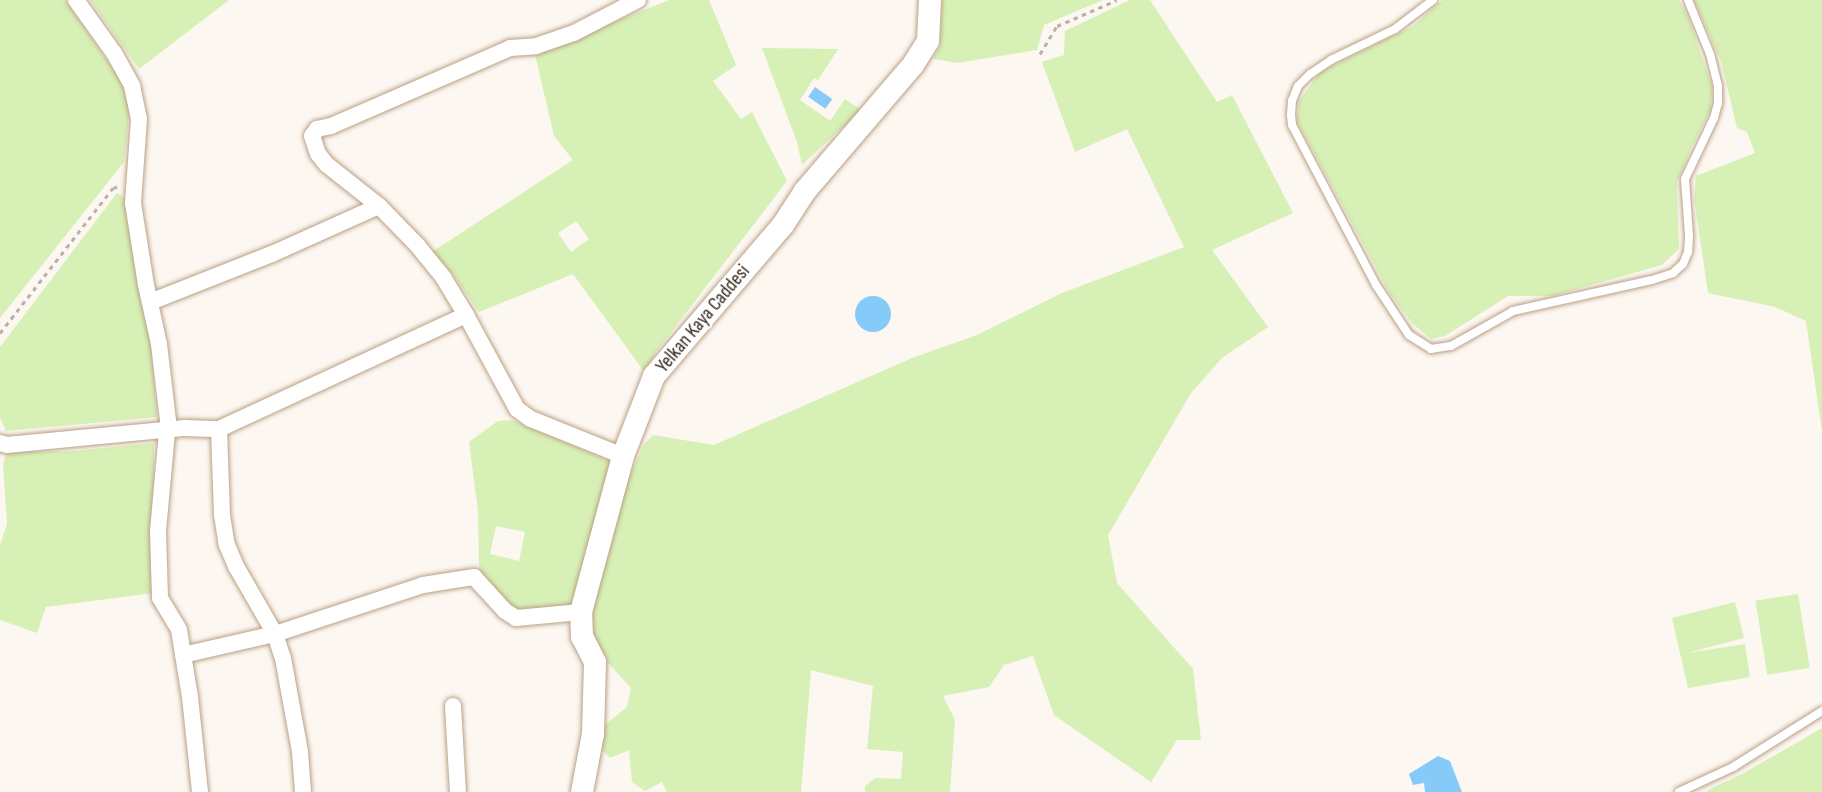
<!DOCTYPE html>
<html>
<head>
<meta charset="utf-8">
<style>
  body { margin:0 }
  #map { position:relative; width:1822px; height:792px; overflow:hidden; background:#fcf7f1; font-family:"Sofia Sans Condensed",sans-serif }
  div>[style] { position:absolute }
  [style*='--x'] { left:calc(var(--x)*1px); top:calc(var(--y)*1px); width:calc(var(--w)*1px); rotate:calc(var(--a)*1deg) }
  .green>* { inset:0; background:#d7f0b5; transform-origin:0 0 }
  .water>* { inset:0; background:#86cafa; transform-origin:0 0 }
  .round { border-radius:50% }
  .path>* { height:3px; margin-top:-1.5px; transform-origin:0; background:repeating-linear-gradient(90deg,#b9b2aa 0 4.5px,transparent 0 9px) }
  .roads { filter:drop-shadow(0 0 2px #baa084) drop-shadow(0 0 2px #baa084) }
  .lane>* { height:8px; margin:-4px; padding:0 4px; transform-origin:4px; border-radius:4px; background:#fff }
  .street>* { height:16px; margin:-8px; padding:0 8px; transform-origin:8px; border-radius:8px; background:#fff }
  .secondary>* { height:22px; margin:-11px; padding:0 11px; transform-origin:11px; border-radius:11px; background:#fff }
  span { translate:-50% -50%; white-space:nowrap; text-align:center; line-height:1.15; -webkit-text-stroke:4.5px #fff; paint-order:stroke }
  .street-label { font-size:20px; color:#352a1f }
</style>
</head>
<body>
<div id="map">
  <div class="green">
    <div style="clip-path:polygon(0 0,65px 0,126px 88px,129px 114px,124px 162px,0 318px)"></div>
    <div style="clip-path:polygon(90px 0,229px 0,139px 69px)"></div>
    <div style="clip-path:polygon(evenodd,669px 0,709px 0,736px 65px,713px 81px,741px 119px,752px 112px,787px 181px,656px 352px,646px 374px,573px 274px,479px 312px,452px 273px,432px 252px,573px 160px,554px 136px,535px 54px,669px 0,576px 221px,589px 239px,571px 252px,558px 233px,576px 221px)"></div>
    <div style="clip-path:polygon(942px 0,1103px 0,1044px 25px,1037px 50px,957px 63px,933px 59px,940px 46px)"></div>
    <div style="clip-path:polygon(1130px 0,1150px 0,1217px 102px,1232px 95px,1293px 213px,1212px 250px,1268px 327px,1223px 357px,1191px 393px,1108px 535px,1117px 583px,1193px 669px,1201px 740px,1177px 740px,1151px 782px,1054px 715px,1033px 656px,1004px 665px,989px 687px,943px 696px,955px 720px,950px 792px,865px 792px,865px 786px,875px 778px,901px 779px,903px 752px,867px 749px,873px 686px,811px 670px,801px 792px,667px 792px,662px 782px,645px 791px,632px 782px,629px 750px,610px 758px,602px 750px,600px 729px,627px 707px,631px 688px,600px 654px,589px 626px,622px 491px,645px 443px,653px 435px,714px 445px,912px 358px,977px 335px,1062px 293px,1184px 247px,1127px 129px,1075px 152px,1042px 62px,1064px 55px,1065px 31px)"></div>
    <div style="clip-path:polygon(1442px 0,1679px 0,1688px 16px,1712px 87px,1711px 109px,1692px 146px,1677px 182px,1679px 249px,1662px 265px,1552px 296px,1508px 296px,1445px 336px,1431px 339px,1413px 324px,1390px 294px,1297px 121px,1299px 101px,1320px 72px,1413px 26px)"></div>
    <div style="clip-path:polygon(1694px 0,1822px 0,1822px 431px,1806px 321px,1775px 307px,1708px 293px,1694px 198px,1696px 176px,1755px 153px,1747px 132px,1737px 128px,1721px 61px)"></div>
    <div style="clip-path:polygon(762px 48px,838px 49px,818px 80px,814px 78px,800px 100px,830px 121px,845px 99px,861px 110px,802px 165px,797px 142px)"></div>
    <div style="clip-path:polygon(117px 193px,127px 200px,151px 346px,157px 417px,6px 431px,0 418px,0 347px)"></div>
    <div style="clip-path:polygon(evenodd,512px 420px,614px 463px,576px 607px,519px 610px,509px 605px,479px 570px,478px 511px,469px 442px,498px 421px,512px 420px,496px 526px,525px 532px,519px 561px,490px 554px,496px 526px)"></div>
    <div style="clip-path:polygon(154px 443px,153px 593px,46px 607px,37px 633px,0 620px,0 545px,7px 524px,3px 464px,7px 452px,74px 451px)"></div>
    <div style="left:1798px;top:594px;width:75px;height:43px;rotate:81deg"></div>
    <div style="clip-path:polygon(1735px 602px,1744px 638px,1687px 653px,1745px 644px,1750px 677px,1688px 688px,1672px 618px)"></div>
    <div style="clip-path:polygon(1822px 728px,1822px 792px,1707px 792px,1708px 790px,1744px 773px)"></div>
  </div>
  <div class="water">
    <div style="left:815px;top:87px;width:21px;height:12px;rotate:35deg"></div>
    <div class="round" style="left:855px;top:296px;width:36px;height:36px"></div>
    <div style="clip-path:polygon(1438px 756px,1450px 761px,1462px 792px,1425px 792px,1424px 783px,1413px 785px,1409px 774px)"></div>
  </div>
  <div class="path">
    <div style="--x:1040;--y:54;--w:33;--a:-59"></div>
    <div style="--x:1057;--y:26;--w:65;--a:-23.4"></div>
    <div style="--x:0;--y:333;--w:184;--a:-52.1"></div>
    <div style="--x:113;--y:188;--w:6;--a:-18"></div>
  </div>
  <div class="roads">
    <div class="lane">
      <div style="--x:1433;--y:0;--w:48;--a:142.7"></div>
      <div style="--x:1395;--y:29;--w:71;--a:154.2"></div>
      <div style="--x:1331;--y:60;--w:25;--a:146"></div>
      <div style="--x:1310;--y:74;--w:17;--a:135"></div>
      <div style="--x:1298;--y:86;--w:16;--a:112"></div>
      <div style="--x:1292;--y:101;--w:14;--a:94"></div>
      <div style="--x:1291;--y:115;--w:10;--a:84"></div>
      <div style="--x:1292;--y:125;--w:181;--a:62.3"></div>
      <div style="--x:1376;--y:285;--w:60;--a:56.6"></div>
      <div style="--x:1409;--y:335;--w:26;--a:32"></div>
      <div style="--x:1431;--y:349;--w:20;--a:-9"></div>
      <div style="--x:1451;--y:346;--w:71;--a:-29.4"></div>
      <div style="--x:1513;--y:311;--w:142;--a:-12.6"></div>
      <div style="--x:1652;--y:280;--w:22;--a:-18"></div>
      <div style="--x:1673;--y:273;--w:13;--a:-42"></div>
      <div style="--x:1683;--y:264;--w:13;--a:-67"></div>
      <div style="--x:1688;--y:252;--w:16;--a:-86"></div>
      <div style="--x:1689;--y:236;--w:57;--a:-94"></div>
      <div style="--x:1685;--y:179;--w:68;--a:-64.6"></div>
      <div style="--x:1714;--y:118;--w:16;--a:-75"></div>
      <div style="--x:1718;--y:103;--w:17;--a:-90"></div>
      <div style="--x:1718;--y:86;--w:33;--a:-104"></div>
      <div style="--x:1710;--y:54;--w:58;--a:-112.2"></div>
      <div style="--x:1679;--y:792;--w:60;--a:-24.8"></div>
      <div style="--x:1733;--y:767;--w:105;--a:-32.2"></div>
    </div>
    <div class="street">
      <div style="--x:76;--y:0;--w:65;--a:54.4"></div>
      <div style="--x:114;--y:53;--w:38;--a:61"></div>
      <div style="--x:132;--y:86;--w:34;--a:78"></div>
      <div style="--x:139;--y:119;--w:84;--a:94.1"></div>
      <div style="--x:133;--y:203;--w:83;--a:81"></div>
      <div style="--x:146;--y:285;--w:60;--a:77.6"></div>
      <div style="--x:159;--y:344;--w:78;--a:83.3"></div>
      <div style="--x:168;--y:421;--w:110;--a:95.2"></div>
      <div style="--x:158;--y:531;--w:67;--a:88.3"></div>
      <div style="--x:160;--y:598;--w:37;--a:59"></div>
      <div style="--x:179;--y:630;--w:68;--a:80.7"></div>
      <div style="--x:190;--y:697;--w:96;--a:84"></div>
      <div style="--x:150;--y:302;--w:131;--a:-21.5"></div>
      <div style="--x:272;--y:254;--w:117;--a:-24.2"></div>
      <div style="--x:466;--y:315;--w:44;--a:-121.2"></div>
      <div style="--x:443;--y:277;--w:40;--a:-129"></div>
      <div style="--x:418;--y:246;--w:56;--a:-134.3"></div>
      <div style="--x:379;--y:206;--w:66;--a:-141.7"></div>
      <div style="--x:327;--y:165;--w:14;--a:-129"></div>
      <div style="--x:318;--y:154;--w:19;--a:-108"></div>
      <div style="--x:312;--y:136;--w:9;--a:-54"></div>
      <div style="--x:317;--y:129;--w:14;--a:-12"></div>
      <div style="--x:331;--y:126;--w:195;--a:-23.5"></div>
      <div style="--x:510;--y:48;--w:26;--a:-4"></div>
      <div style="--x:536;--y:46;--w:40;--a:-18.9"></div>
      <div style="--x:574;--y:33;--w:72;--a:-27.3"></div>
      <div style="--x:219;--y:429;--w:86;--a:88"></div>
      <div style="--x:222;--y:515;--w:30;--a:81"></div>
      <div style="--x:227;--y:545;--w:25;--a:67"></div>
      <div style="--x:237;--y:568;--w:76;--a:60.1"></div>
      <div style="--x:275;--y:634;--w:25;--a:72"></div>
      <div style="--x:283;--y:658;--w:96;--a:79.7"></div>
      <div style="--x:300;--y:752;--w:40;--a:85.7"></div>
      <div style="--x:0;--y:443;--w:7;--a:16"></div>
      <div style="--x:7;--y:445;--w:179;--a:-5.5"></div>
      <div style="--x:185;--y:428;--w:34;--a:2"></div>
      <div style="--x:219;--y:429;--w:272;--a:-24.8"></div>
      <div style="--x:466;--y:315;--w:107;--a:61.5"></div>
      <div style="--x:517;--y:409;--w:17;--a:36"></div>
      <div style="--x:531;--y:419;--w:99;--a:21.9"></div>
      <div style="--x:183;--y:655;--w:94;--a:-12.9"></div>
      <div style="--x:275;--y:634;--w:156;--a:-18.3"></div>
      <div style="--x:423;--y:585;--w:52;--a:-8.9"></div>
      <div style="--x:474;--y:577;--w:46;--a:47.6"></div>
      <div style="--x:505;--y:611;--w:13;--a:32"></div>
      <div style="--x:516;--y:618;--w:65;--a:-5.3"></div>
      <div style="--x:453;--y:706;--w:86;--a:86.7"></div>
    </div>
    <div class="secondary">
      <div style="--x:582;--y:792;--w:59;--a:-79.3"></div>
      <div style="--x:593;--y:734;--w:72;--a:-88.4"></div>
      <div style="--x:595;--y:662;--w:28;--a:-117"></div>
      <div style="--x:582;--y:637;--w:25;--a:-92"></div>
      <div style="--x:581;--y:612;--w:162;--a:-74.9"></div>
      <div style="--x:623;--y:456;--w:86;--a:-68.8"></div>
      <div style="--x:654;--y:376;--w:199;--a:-49.5"></div>
      <div style="--x:783;--y:225;--w:40;--a:-57.1"></div>
      <div style="--x:805;--y:191;--w:166;--a:-49.4"></div>
      <div style="--x:913;--y:65;--w:28;--a:-58"></div>
      <div style="--x:928;--y:41;--w:41;--a:-87.2"></div>
    </div>
  </div>
  <div class="street-label">
    <span style="left:703px;top:319px;rotate:-50deg">Yelkan Kaya Caddesi</span>
  </div>
</div>
</body>
</html>
